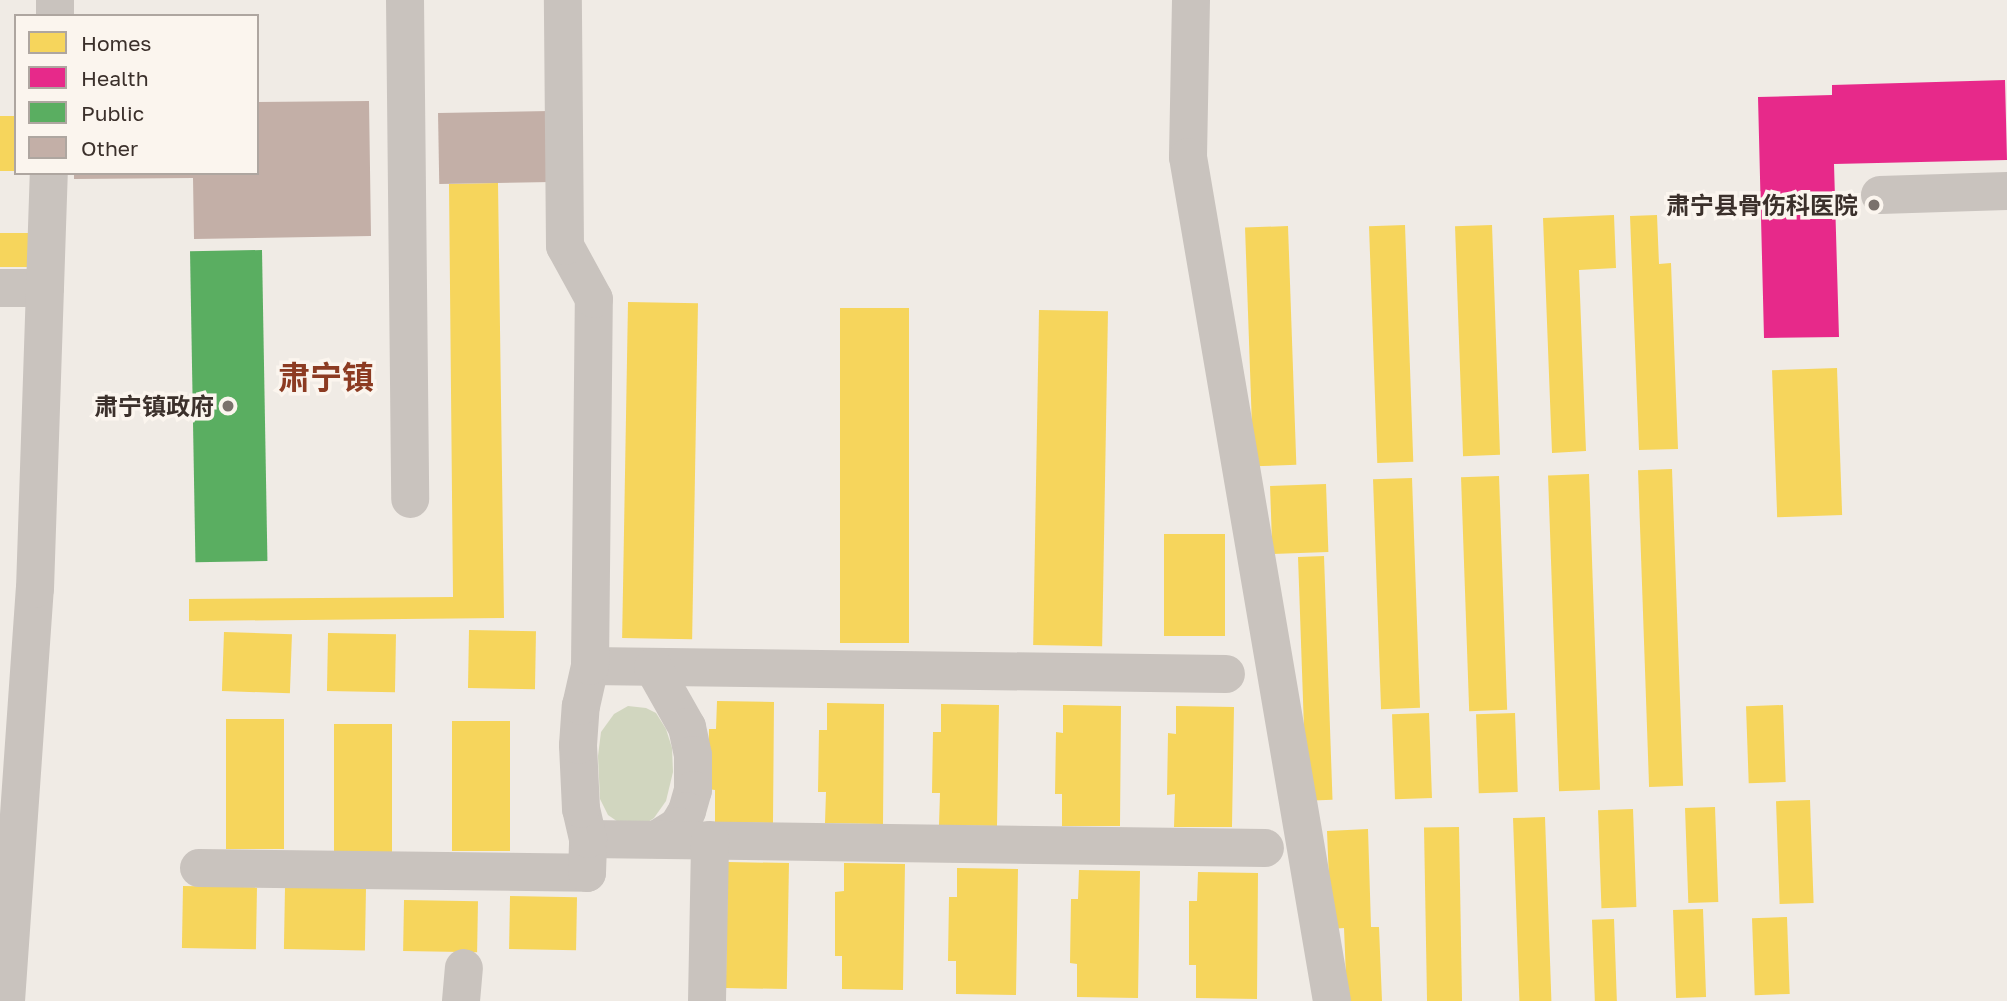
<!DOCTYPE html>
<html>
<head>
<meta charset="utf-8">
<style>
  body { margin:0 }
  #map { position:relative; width:2007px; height:1001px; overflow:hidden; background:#f0ebe5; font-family:"Golos Text","Noto Sans SC",sans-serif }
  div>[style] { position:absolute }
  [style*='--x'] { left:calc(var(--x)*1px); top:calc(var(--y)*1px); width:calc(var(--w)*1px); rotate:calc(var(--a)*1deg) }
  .green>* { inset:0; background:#d1d6bf }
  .homes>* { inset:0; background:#f6d55c; transform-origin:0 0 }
  .health>* { inset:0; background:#e7298a }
  .public>* { inset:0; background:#5aae61; transform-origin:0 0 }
  .building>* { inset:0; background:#c3afa7; transform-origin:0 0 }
  .minor>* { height:38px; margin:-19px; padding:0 19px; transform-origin:19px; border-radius:19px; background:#c9c3be }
  .dots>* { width:19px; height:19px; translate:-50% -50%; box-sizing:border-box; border:4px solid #fbf5ee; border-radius:50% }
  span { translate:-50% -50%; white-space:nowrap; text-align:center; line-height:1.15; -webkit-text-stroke:7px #fbf5ee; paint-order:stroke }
  .poi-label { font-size:24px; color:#3b302b; font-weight:700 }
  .right { translate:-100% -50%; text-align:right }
  .district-label { font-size:32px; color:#8c3b22; font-weight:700 }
  .legend { position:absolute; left:14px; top:14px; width:245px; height:161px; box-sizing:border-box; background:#fbf5ee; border:2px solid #aea6a0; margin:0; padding:9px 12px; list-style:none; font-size:21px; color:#3b302b }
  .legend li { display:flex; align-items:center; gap:14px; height:35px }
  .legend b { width:35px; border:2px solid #aea6a0 }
</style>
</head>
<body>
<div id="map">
  <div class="green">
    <div style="clip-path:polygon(628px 706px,646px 708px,656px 713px,666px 729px,672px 748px,673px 772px,666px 801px,654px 818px,645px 824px,624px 826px,608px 815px,600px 799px,598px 756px,601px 732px,614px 714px)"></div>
  </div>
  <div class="homes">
    <div style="left:16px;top:116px;width:55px;height:16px;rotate:90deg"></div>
    <div style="clip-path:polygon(498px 183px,504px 618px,189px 621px,189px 599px,453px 597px,449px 184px)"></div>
    <div style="clip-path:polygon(1614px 215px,1616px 268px,1579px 270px,1586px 451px,1552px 453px,1543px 218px)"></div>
    <div style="clip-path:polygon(1657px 215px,1659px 264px,1671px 263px,1678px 449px,1639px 450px,1630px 216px)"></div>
    <div style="left:1405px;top:225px;width:237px;height:36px;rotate:88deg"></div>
    <div style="left:1492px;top:225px;width:230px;height:37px;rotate:88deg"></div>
    <div style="left:1288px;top:226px;width:239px;height:43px;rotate:88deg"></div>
    <div style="left:0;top:233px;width:28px;height:34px"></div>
    <div style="left:628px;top:302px;width:70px;height:336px;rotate:1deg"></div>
    <div style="left:840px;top:308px;width:69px;height:335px"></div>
    <div style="left:1039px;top:310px;width:69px;height:335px;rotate:1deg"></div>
    <div style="left:1837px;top:368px;width:147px;height:65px;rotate:88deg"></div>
    <div style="left:1672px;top:469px;width:317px;height:34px;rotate:88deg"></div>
    <div style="left:1589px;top:474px;width:316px;height:41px;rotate:88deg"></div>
    <div style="left:1499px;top:476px;width:234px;height:38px;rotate:88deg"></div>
    <div style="left:1412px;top:478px;width:230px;height:39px;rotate:88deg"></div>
    <div style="left:1326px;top:484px;width:68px;height:56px;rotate:88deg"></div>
    <div style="left:1164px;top:534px;width:61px;height:102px"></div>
    <div style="left:1324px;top:556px;width:244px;height:26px;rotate:88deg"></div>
    <div style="left:469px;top:630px;width:67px;height:58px;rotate:1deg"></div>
    <div style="left:224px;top:632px;width:68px;height:59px;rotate:2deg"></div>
    <div style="left:328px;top:633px;width:68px;height:58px;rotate:1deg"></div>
    <div style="clip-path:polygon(717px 701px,774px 702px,773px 823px,715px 822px,715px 790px,708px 789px,709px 729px,716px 729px)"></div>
    <div style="clip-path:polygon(827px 703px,884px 704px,883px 824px,825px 823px,826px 792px,818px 792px,819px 730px,827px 730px)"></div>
    <div style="clip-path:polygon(941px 704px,999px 705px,997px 826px,939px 825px,940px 793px,932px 793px,933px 732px,941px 732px)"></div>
    <div style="clip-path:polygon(1063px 705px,1121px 706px,1120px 826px,1062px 826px,1062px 794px,1055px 794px,1056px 732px,1063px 733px)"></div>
    <div style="left:1783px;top:705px;width:77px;height:37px;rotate:88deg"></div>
    <div style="clip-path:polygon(1176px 706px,1234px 707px,1232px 827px,1174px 827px,1175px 794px,1167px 795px,1168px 733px,1176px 734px)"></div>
    <div style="left:1429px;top:713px;width:85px;height:37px;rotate:88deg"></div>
    <div style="left:1515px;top:713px;width:79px;height:39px;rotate:88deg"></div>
    <div style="left:226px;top:719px;width:58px;height:130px"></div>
    <div style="left:452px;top:721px;width:58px;height:130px"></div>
    <div style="left:334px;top:724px;width:58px;height:130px"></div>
    <div style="left:1810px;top:800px;width:103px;height:34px;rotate:88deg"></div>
    <div style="left:1715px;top:807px;width:95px;height:30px;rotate:88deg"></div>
    <div style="left:1633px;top:809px;width:98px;height:35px;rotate:88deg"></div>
    <div style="left:1545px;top:817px;width:184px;height:32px;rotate:88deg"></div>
    <div style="left:1459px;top:827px;width:174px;height:35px;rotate:89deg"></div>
    <div style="clip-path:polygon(1368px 829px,1371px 927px,1379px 927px,1382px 1001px,1347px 1001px,1344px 928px,1331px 929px,1327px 831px)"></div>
    <div style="left:728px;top:862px;width:61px;height:126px;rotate:1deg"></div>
    <div style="clip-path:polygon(844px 863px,905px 864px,903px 990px,842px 989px,842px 956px,835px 956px,835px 892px,844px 891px)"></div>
    <div style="clip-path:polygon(957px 868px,1018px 869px,1016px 995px,956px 994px,956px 961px,948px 961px,949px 897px,957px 897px)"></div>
    <div style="clip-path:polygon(1079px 870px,1140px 871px,1138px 998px,1077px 997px,1077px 964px,1070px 963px,1071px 899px,1078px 899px)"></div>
    <div style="clip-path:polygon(1198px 872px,1258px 873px,1257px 999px,1196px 998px,1196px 965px,1189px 965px,1189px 901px,1197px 901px)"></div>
    <div style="left:183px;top:886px;width:74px;height:62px;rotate:1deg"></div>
    <div style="left:285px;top:887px;width:81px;height:62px;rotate:1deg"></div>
    <div style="left:510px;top:896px;width:67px;height:53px;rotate:1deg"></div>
    <div style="left:404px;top:900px;width:74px;height:51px;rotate:1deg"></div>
    <div style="left:1703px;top:909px;width:88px;height:30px;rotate:88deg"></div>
    <div style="left:1787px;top:917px;width:77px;height:35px;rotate:88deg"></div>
    <div style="left:1614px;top:919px;width:82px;height:22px;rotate:88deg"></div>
  </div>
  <div class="health">
    <div style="clip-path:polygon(2005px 80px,2007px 160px,1834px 164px,1839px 337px,1764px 338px,1758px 97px,1832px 95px,1832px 85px)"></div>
  </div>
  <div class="public">
    <div style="left:262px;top:250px;width:311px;height:72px;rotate:89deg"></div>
  </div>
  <div class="building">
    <div style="clip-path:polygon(369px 101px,371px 236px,194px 239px,193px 178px,74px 179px,74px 173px,257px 173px,257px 102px)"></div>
    <div style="left:550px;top:111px;width:71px;height:112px;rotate:89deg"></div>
  </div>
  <div class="minor">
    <div style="--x:405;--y:0;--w:499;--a:89.4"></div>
    <div style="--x:1191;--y:0;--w:157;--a:91.1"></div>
    <div style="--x:1188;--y:157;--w:856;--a:80.32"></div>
    <div style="--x:55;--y:16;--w:16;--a:-90"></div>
    <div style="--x:1880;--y:195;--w:127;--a:-1.8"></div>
    <div style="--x:0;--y:288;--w:45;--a:0"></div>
    <div style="--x:590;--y:666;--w:636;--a:0.72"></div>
    <div style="--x:653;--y:667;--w:69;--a:60.5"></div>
    <div style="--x:687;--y:727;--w:29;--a:78"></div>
    <div style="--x:693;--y:755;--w:35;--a:90"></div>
    <div style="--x:693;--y:790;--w:22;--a:106"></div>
    <div style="--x:687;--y:811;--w:17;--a:121"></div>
    <div style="--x:678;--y:826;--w:25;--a:148"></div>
    <div style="--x:588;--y:839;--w:677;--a:0.76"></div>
    <div style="--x:199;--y:868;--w:388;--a:0.7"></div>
    <div style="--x:587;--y:873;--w:34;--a:-88"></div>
    <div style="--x:588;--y:839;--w:31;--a:-103"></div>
    <div style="--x:581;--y:809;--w:64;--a:-92.7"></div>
    <div style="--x:578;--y:745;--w:39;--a:-86"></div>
    <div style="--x:581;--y:706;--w:41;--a:-77.3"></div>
    <div style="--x:590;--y:666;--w:367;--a:-89.4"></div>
    <div style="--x:594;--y:299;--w:60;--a:-118.7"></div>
    <div style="--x:565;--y:246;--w:246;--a:-90.5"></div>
    <div style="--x:6;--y:1001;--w:413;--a:-86"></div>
    <div style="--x:35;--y:589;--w:416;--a:-88.1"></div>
    <div style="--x:461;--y:1001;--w:33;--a:-85"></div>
    <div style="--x:707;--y:1001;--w:161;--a:-88.9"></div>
  </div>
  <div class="dots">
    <div style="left:1874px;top:205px;background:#7a716c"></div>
    <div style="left:228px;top:406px;background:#7a716c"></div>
  </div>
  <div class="poi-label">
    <span class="right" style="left:1858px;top:205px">肃宁县骨伤科医院</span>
    <span class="right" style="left:214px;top:406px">肃宁镇政府</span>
  </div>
  <div class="district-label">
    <span style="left:326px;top:377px">肃宁镇</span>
  </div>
  <ul class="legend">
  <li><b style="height:19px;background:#f6d55c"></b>Homes</li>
  <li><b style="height:19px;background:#e7298a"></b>Health</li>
  <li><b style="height:19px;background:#5aae61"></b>Public</li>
  <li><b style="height:19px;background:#c3afa7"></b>Other</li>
  </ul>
</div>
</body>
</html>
